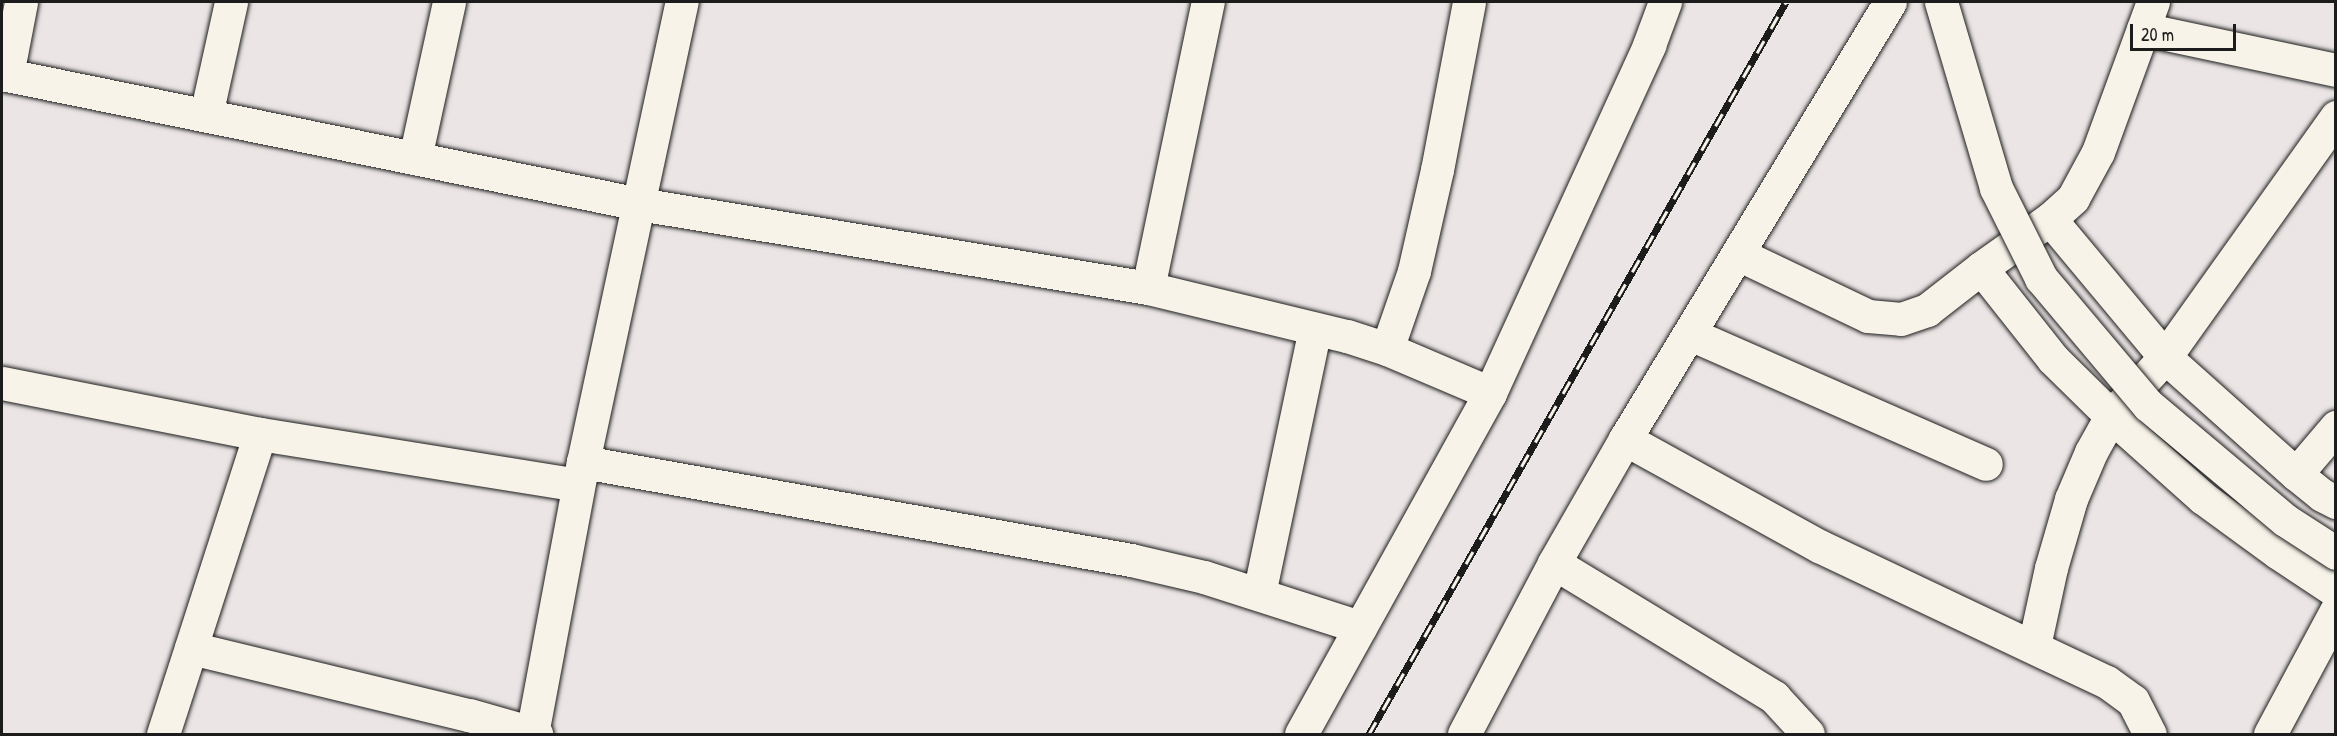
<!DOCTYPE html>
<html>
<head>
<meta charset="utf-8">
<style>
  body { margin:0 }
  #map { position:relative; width:2337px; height:736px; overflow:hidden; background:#ebe5e5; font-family:"Patrick Hand",sans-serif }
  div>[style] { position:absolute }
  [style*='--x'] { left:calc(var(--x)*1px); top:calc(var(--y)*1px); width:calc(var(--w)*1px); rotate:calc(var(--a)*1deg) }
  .roads { filter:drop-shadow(0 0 2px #1c1c1c) drop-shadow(0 0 2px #1c1c1c) }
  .minor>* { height:33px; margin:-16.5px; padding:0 16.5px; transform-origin:16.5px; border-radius:16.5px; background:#f7f3e8 }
  .rail>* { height:7px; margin-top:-3.5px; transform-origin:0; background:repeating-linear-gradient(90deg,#f7f3e8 0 14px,#1c1c1c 0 28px); box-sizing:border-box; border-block:2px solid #1c1c1c }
  .bridges { filter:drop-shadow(0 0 2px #1c1c1c) drop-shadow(0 0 2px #1c1c1c) }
  .minor-bridge>* { height:33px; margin:-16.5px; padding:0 16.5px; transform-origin:16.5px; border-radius:16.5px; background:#f7f3e8 }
  span { translate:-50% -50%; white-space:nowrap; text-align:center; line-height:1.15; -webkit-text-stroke:5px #f7f3e8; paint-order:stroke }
  .frame { position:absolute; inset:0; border:3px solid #1c1c1c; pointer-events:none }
  .scale { position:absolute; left:2130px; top:24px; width:106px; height:27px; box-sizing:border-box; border:3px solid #1c1c1c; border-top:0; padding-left:8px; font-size:18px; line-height:21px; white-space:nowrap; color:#1c1c1c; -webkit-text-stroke:4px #f7f3e8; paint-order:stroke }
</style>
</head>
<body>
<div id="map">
  <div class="roads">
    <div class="minor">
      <div style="--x:2143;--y:29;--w:197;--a:12"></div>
      <div style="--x:2;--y:74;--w:650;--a:11.53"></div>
      <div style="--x:639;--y:204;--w:516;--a:9.37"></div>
      <div style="--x:1148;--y:288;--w:205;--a:13.6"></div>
      <div style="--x:1347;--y:336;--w:42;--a:18"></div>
      <div style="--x:1387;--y:349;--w:112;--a:23.1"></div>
      <div style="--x:7;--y:75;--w:74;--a:-79.1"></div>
      <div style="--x:206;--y:115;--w:116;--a:-77.5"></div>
      <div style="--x:415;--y:158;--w:160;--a:-77.7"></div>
      <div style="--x:2050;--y:219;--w:180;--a:50.2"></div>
      <div style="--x:2165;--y:357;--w:176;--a:41.8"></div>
      <div style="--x:2296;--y:474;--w:33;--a:39"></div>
      <div style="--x:2322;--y:495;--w:16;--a:27"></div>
      <div style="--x:1738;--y:254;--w:144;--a:25.5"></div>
      <div style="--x:1868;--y:316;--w:33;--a:5"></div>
      <div style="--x:1901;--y:319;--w:28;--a:-19"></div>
      <div style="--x:1927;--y:310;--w:68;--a:-37.9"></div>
      <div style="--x:1981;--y:268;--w:85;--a:-35.4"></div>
      <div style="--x:2050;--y:219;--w:31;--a:-42"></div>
      <div style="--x:2073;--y:198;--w:52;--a:-61.5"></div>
      <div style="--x:2098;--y:152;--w:160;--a:-69.9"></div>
      <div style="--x:1981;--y:268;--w:116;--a:51.6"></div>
      <div style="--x:2053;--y:359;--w:81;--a:44.5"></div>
      <div style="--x:2111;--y:416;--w:123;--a:41.7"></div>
      <div style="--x:2203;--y:498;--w:92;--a:36.1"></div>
      <div style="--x:2277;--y:552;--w:71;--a:33.5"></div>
      <div style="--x:1148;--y:288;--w:292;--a:-78.2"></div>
      <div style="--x:1690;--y:334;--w:323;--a:23.7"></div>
      <div style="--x:1387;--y:349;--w:83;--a:-70.9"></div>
      <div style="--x:1414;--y:271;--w:104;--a:-77.2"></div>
      <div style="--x:1437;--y:170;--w:171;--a:-79.2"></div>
      <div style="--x:2;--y:383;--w:263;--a:11.2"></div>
      <div style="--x:260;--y:434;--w:322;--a:9.1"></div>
      <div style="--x:1625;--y:439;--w:222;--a:28.9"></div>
      <div style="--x:1819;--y:546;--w:318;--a:25.3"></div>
      <div style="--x:2107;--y:682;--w:32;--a:36"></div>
      <div style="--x:2133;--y:701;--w:37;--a:63"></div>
      <div style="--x:583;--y:462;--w:557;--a:10.14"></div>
      <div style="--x:1131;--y:560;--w:75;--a:13.1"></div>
      <div style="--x:1204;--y:577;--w:164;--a:17.8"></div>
      <div style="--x:2296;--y:474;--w:62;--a:-49.6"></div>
      <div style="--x:1554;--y:563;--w:258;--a:31.3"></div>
      <div style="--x:1774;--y:697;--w:50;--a:47.4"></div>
      <div style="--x:1259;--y:594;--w:271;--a:-78.1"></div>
      <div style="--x:2034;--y:646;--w:80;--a:-77.7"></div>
      <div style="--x:2051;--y:568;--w:72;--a:-73.8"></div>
      <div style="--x:2071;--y:499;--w:51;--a:-66.9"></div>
      <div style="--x:2091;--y:452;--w:41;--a:-60.9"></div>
      <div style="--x:2111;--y:416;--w:80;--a:-47.5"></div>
      <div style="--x:2165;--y:357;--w:295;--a:-54.5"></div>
      <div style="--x:191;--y:648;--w:286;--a:13.6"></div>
      <div style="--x:469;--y:715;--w:70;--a:15.8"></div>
      <div style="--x:163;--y:734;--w:315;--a:-72.1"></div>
      <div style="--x:532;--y:734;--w:277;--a:-79.4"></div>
      <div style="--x:583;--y:462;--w:471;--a:-77.9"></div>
      <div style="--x:1301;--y:734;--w:390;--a:-61"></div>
      <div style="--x:1490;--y:393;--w:383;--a:-65.4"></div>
      <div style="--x:1649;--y:45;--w:46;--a:-69.6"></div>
      <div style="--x:1464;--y:734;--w:193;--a:-62.2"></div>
      <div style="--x:1554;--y:563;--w:143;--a:-60.2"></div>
      <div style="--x:1625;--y:439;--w:511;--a:-58.77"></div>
      <div style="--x:2270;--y:734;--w:140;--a:-61.8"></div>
    </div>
  </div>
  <div class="rail">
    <div style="--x:1369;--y:734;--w:842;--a:-60.33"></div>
  </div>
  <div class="bridges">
    <div class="minor-bridge">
      <div style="--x:1941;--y:2;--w:194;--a:73.5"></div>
      <div style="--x:1996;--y:188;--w:101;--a:63.4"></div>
      <div style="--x:2041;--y:278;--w:166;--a:49.9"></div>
      <div style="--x:2148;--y:405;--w:179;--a:40"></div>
      <div style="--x:2285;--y:520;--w:61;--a:32.9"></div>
    </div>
  </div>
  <div class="frame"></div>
  <div class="scale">20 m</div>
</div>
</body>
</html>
